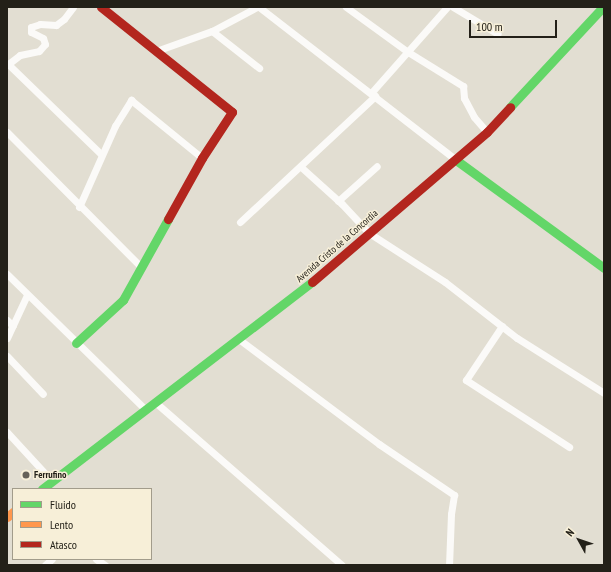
<!DOCTYPE html>
<html>
<head>
<meta charset="utf-8">
<style>
  body { margin:0 }
  #map { position:relative; width:611px; height:572px; overflow:hidden; background:#e2ded2; font-family:"PT Sans Narrow",sans-serif }
  div>[style] { position:absolute }
  [style*='--x'] { left:calc(var(--x)*1px); top:calc(var(--y)*1px); width:calc(var(--w)*1px); rotate:calc(var(--a)*1deg) }
  .street>* { height:7px; margin:-3.5px; padding:0 3.5px; transform-origin:3.5px; border-radius:3.5px; background:#fbfaf8 }
  .fast>* { height:9px; margin:-4.5px; padding:0 4.5px; transform-origin:4.5px; border-radius:4.5px; background:#63d668 }
  .slow>* { height:9px; margin:-4.5px; padding:0 4.5px; transform-origin:4.5px; border-radius:4.5px; background:#ff974d }
  .jam>* { height:9px; margin:-4.5px; padding:0 4.5px; transform-origin:4.5px; border-radius:4.5px; background:#b3261e }
  .dots>* { width:11px; height:11px; translate:-50% -50%; box-sizing:border-box; border:2px solid #f7efd8; border-radius:50% }
  span { translate:-50% -50%; white-space:nowrap; text-align:center; line-height:1.15; -webkit-text-stroke:3px #f7efd8; paint-order:stroke }
  .street-label { font-size:10px; color:#232018 }
  .poi-label { font-size:10px; color:#232018; font-weight:700 }
  .left { translate:0 -50%; text-align:left }
  .frame { position:absolute; inset:0; border:8px solid #232018; pointer-events:none }
  .legend { position:absolute; left:12px; top:488px; width:140px; height:72px; box-sizing:border-box; background:#f7efd8; border:1px solid #a29c8b; margin:0; padding:5px 7px; list-style:none; font-size:12px; color:#232018 }
  .legend li { display:flex; align-items:center; gap:8px; height:20px }
  .legend b { width:20px; border:1px solid #a29c8b }
  .north { position:absolute; left:559px; top:520px; width:40px; height:40px; -webkit-text-stroke:3px #f7efd8; paint-order:stroke; rotate:310deg; font-size:11px; font-weight:700; line-height:16px; text-align:center; color:#232018 }
  .north::after { content:''; display:block; margin:auto; width:14px; height:18px; background:#232018; clip-path:polygon(50% 0,100% 100%,50% 72%,0 100%) }
  .scale { position:absolute; left:469px; top:20px; width:88px; height:18px; box-sizing:border-box; border:2px solid #232018; border-top:0; padding-left:5px; font-size:12px; line-height:14px; white-space:nowrap; color:#232018; -webkit-text-stroke:3px #f7efd8; paint-order:stroke }
</style>
</head>
<body>
<div id="map">
  <div class="street">
    <div style="--x:259;--y:7;--w:249;--a:37.8"></div>
    <div style="--x:346;--y:7;--w:77;--a:36"></div>
    <div style="--x:408;--y:52;--w:65;--a:31.7"></div>
    <div style="--x:463;--y:86;--w:12;--a:85"></div>
    <div style="--x:464;--y:98;--w:21;--a:62"></div>
    <div style="--x:474;--y:117;--w:20;--a:49"></div>
    <div style="--x:453;--y:7;--w:52;--a:31"></div>
    <div style="--x:212;--y:31;--w:60;--a:38.2"></div>
    <div style="--x:156;--y:51;--w:59;--a:-19.7"></div>
    <div style="--x:212;--y:31;--w:51;--a:-28.1"></div>
    <div style="--x:8;--y:64;--w:129;--a:44.1"></div>
    <div style="--x:7;--y:65;--w:16;--a:-38"></div>
    <div style="--x:20;--y:55;--w:19;--a:-12"></div>
    <div style="--x:39;--y:51;--w:9;--a:-49"></div>
    <div style="--x:45;--y:44;--w:6;--a:-108"></div>
    <div style="--x:43;--y:38;--w:13;--a:-153"></div>
    <div style="--x:31;--y:32;--w:5;--a:-90"></div>
    <div style="--x:31;--y:27;--w:9;--a:-18"></div>
    <div style="--x:40;--y:24;--w:16;--a:4"></div>
    <div style="--x:56;--y:25;--w:10;--a:-37"></div>
    <div style="--x:64;--y:19;--w:15;--a:-53"></div>
    <div style="--x:371;--y:93;--w:115;--a:-48.5"></div>
    <div style="--x:7;--y:132;--w:190;--a:45.2"></div>
    <div style="--x:301;--y:167;--w:55;--a:42.1"></div>
    <div style="--x:342;--y:204;--w:40;--a:47"></div>
    <div style="--x:369;--y:233;--w:90;--a:32.8"></div>
    <div style="--x:445;--y:282;--w:91;--a:37.9"></div>
    <div style="--x:517;--y:338;--w:103;--a:32.3"></div>
    <div style="--x:338;--y:201;--w:52;--a:-41.9"></div>
    <div style="--x:79;--y:207;--w:89;--a:-66"></div>
    <div style="--x:115;--y:126;--w:31;--a:-58"></div>
    <div style="--x:131;--y:100;--w:92;--a:39.2"></div>
    <div style="--x:240;--y:222;--w:185;--a:-43"></div>
    <div style="--x:7;--y:274;--w:193;--a:44.4"></div>
    <div style="--x:7;--y:320;--w:8;--a:45"></div>
    <div style="--x:502;--y:326;--w:65;--a:123.7"></div>
    <div style="--x:466;--y:380;--w:123;--a:33"></div>
    <div style="--x:7;--y:338;--w:47;--a:-65.1"></div>
    <div style="--x:240;--y:340;--w:174;--a:36.8"></div>
    <div style="--x:379;--y:444;--w:91;--a:34.2"></div>
    <div style="--x:454;--y:495;--w:19;--a:99"></div>
    <div style="--x:451;--y:514;--w:51;--a:92.2"></div>
    <div style="--x:7;--y:356;--w:52;--a:46.5"></div>
    <div style="--x:155;--y:402;--w:248;--a:41.1"></div>
    <div style="--x:7;--y:432;--w:67;--a:47.4"></div>
    <div style="--x:96;--y:559;--w:11;--a:34"></div>
    <div style="--x:45;--y:565;--w:9;--a:-41"></div>
  </div>
  <div class="fast">
    <div style="--x:510;--y:107;--w:137;--a:-47.1"></div>
    <div style="--x:456;--y:160;--w:183;--a:36.1"></div>
    <div style="--x:76;--y:343;--w:64;--a:-42.5"></div>
    <div style="--x:123;--y:300;--w:93;--a:-60.9"></div>
    <div style="--x:42;--y:489;--w:340;--a:-37.5"></div>
  </div>
  <div class="slow">
    <div style="--x:7;--y:517;--w:8;--a:-40"></div>
  </div>
  <div class="jam">
    <div style="--x:101;--y:7;--w:168;--a:38.7"></div>
    <div style="--x:232;--y:112;--w:55;--a:123.1"></div>
    <div style="--x:202;--y:158;--w:70;--a:119.1"></div>
    <div style="--x:312;--y:282;--w:230;--a:-40.6"></div>
    <div style="--x:487;--y:132;--w:34;--a:-47"></div>
  </div>
  <div class="dots">
    <div style="left:26px;top:475px;background:#666259"></div>
  </div>
  <div class="street-label">
    <span style="left:337px;top:246px;rotate:-41deg">Avenida Cristo de la Concordia</span>
  </div>
  <div class="poi-label">
    <span class="left" style="left:34px;top:475px">Ferrufino</span>
  </div>
  <div class="frame"></div>
  <ul class="legend">
  <li><b style="height:5px;background:#63d668"></b>Fluido</li>
  <li><b style="height:5px;background:#ff974d"></b>Lento</li>
  <li><b style="height:5px;background:#b3261e"></b>Atasco</li>
  </ul>
  <div class="north">N</div>
  <div class="scale">100 m</div>
</div>
</body>
</html>
